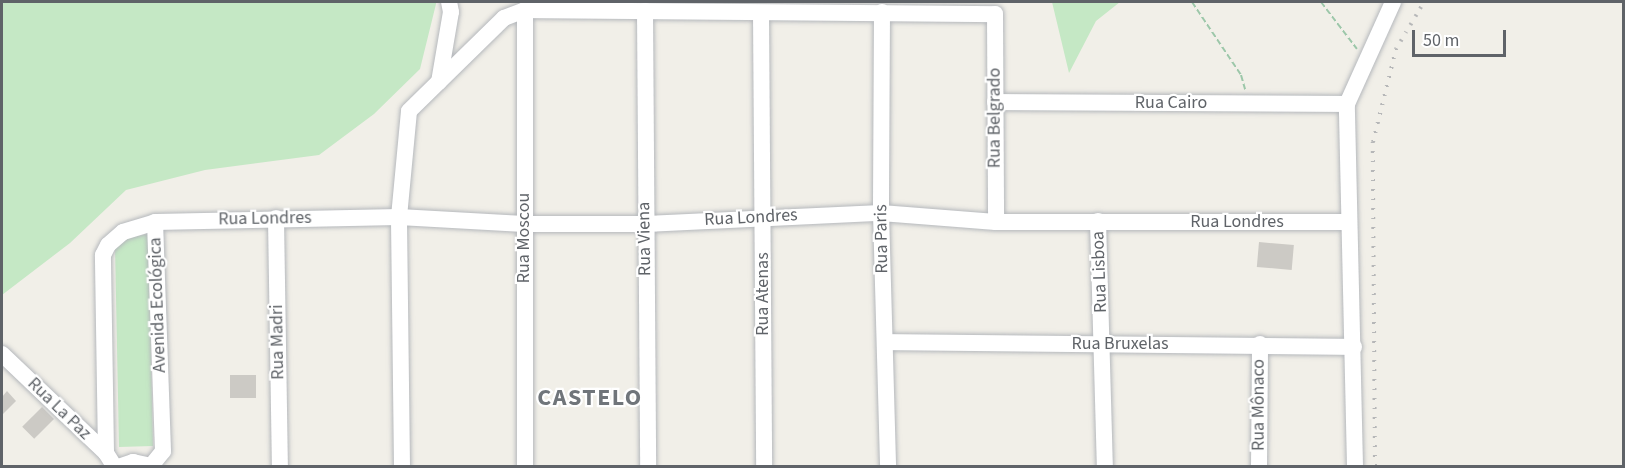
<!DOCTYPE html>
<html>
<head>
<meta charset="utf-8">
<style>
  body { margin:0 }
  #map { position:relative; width:1625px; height:468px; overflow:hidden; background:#f1efe8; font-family:"Source Sans 3",sans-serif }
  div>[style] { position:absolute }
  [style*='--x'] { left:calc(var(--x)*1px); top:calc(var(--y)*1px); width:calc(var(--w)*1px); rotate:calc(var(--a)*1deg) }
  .green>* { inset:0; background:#c5e8c5 }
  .building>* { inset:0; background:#cccac5; transform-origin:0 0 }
  .path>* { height:2px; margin-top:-1px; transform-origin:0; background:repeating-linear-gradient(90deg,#9cc7a9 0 6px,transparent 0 9px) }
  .roads { filter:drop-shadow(0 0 2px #b5b8bc) drop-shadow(0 0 2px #b5b8bc) }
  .minor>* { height:16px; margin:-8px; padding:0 8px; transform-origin:8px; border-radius:8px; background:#fff }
  .rail>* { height:4px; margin-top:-2px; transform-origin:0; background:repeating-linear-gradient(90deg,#b6b7b8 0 1.5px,transparent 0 9.5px) }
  span { translate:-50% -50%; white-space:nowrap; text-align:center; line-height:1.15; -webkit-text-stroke:4.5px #fff; paint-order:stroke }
  .street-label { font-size:18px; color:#5f6368 }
  .district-label { font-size:24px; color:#70757a; font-weight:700; letter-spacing:1.5px }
  .frame { position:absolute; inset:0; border:3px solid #5f6368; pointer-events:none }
  .scale { position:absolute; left:1412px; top:30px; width:94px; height:27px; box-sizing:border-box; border:3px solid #5f6368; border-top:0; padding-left:8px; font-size:18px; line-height:21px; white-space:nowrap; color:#5f6368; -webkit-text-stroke:4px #fff; paint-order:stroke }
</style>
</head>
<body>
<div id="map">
  <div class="green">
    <div style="clip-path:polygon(2px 2px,436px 2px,436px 4px,420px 69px,374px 114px,319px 155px,205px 170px,126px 190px,70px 243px,2px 295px)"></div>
    <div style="clip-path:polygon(1052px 2px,1120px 2px,1096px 21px,1069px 73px)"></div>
    <div style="clip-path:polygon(148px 234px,153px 446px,119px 447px,115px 246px,128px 238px)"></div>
  </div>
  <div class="building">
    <div style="left:1259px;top:242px;width:35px;height:25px;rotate:5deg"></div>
    <div style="left:230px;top:375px;width:26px;height:23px"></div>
    <div style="clip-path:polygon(7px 391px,16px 401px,2px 415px,2px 397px)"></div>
    <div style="left:42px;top:407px;width:17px;height:28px;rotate:45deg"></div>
  </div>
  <div class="path">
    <div style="--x:1192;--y:2;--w:88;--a:56.1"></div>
    <div style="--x:1241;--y:75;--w:15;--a:74"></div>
    <div style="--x:1321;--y:2;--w:59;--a:52.5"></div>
  </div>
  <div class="roads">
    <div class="minor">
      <div style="--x:525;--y:10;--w:456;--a:90"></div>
      <div style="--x:645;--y:11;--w:455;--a:89.6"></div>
      <div style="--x:882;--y:12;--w:201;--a:90.3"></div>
      <div style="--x:881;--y:213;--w:253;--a:88.4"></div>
      <div style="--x:761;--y:13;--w:453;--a:89.6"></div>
      <div style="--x:439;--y:82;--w:71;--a:-80.3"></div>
      <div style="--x:451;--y:12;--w:10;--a:-101"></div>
      <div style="--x:995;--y:102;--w:352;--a:0.3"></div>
      <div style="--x:276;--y:218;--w:248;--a:89.1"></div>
      <div style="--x:1098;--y:221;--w:245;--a:88.4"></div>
      <div style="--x:885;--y:342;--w:469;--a:0.6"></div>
      <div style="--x:2;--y:354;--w:144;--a:43.6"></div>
      <div style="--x:106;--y:453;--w:15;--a:58"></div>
      <div style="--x:106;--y:453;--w:198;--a:-90.9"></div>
      <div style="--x:103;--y:255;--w:11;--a:-63"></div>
      <div style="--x:108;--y:245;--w:20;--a:-41"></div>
      <div style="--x:123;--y:232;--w:34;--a:-17"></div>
      <div style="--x:155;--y:222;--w:244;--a:-1.2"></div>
      <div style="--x:399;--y:217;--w:125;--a:3.2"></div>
      <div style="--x:524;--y:224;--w:121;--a:0"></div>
      <div style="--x:645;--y:224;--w:236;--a:-2.7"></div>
      <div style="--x:881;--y:213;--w:115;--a:4.5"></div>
      <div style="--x:996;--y:222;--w:351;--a:0"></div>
      <div style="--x:121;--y:466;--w:13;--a:-18"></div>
      <div style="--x:133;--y:462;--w:19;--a:12"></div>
      <div style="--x:151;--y:466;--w:19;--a:-51"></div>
      <div style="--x:163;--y:451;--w:229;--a:-92"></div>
      <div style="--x:402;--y:466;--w:249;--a:-90.7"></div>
      <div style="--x:399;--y:217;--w:106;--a:-84.6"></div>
      <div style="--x:409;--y:111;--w:133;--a:-44.4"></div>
      <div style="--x:504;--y:18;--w:22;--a:-21"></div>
      <div style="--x:525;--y:10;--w:470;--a:0.5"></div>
      <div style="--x:995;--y:14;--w:208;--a:89.7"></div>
      <div style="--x:1259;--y:466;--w:122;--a:-89.5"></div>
      <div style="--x:1355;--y:466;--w:362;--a:-91.3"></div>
      <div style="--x:1347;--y:104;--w:112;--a:-65.7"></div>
    </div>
  </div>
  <div class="rail">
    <div style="--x:1375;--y:466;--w:324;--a:-90.4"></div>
    <div style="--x:1373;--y:142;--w:96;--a:-76.1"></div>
    <div style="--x:1396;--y:49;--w:55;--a:-59.2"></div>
  </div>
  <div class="street-label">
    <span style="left:1171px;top:103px">Rua Cairo</span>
    <span style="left:995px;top:118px;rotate:-90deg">Rua Belgrado</span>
    <span style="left:751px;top:218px;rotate:-3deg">Rua Londres</span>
    <span style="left:265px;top:219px;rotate:-1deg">Rua Londres</span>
    <span style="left:1237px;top:222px">Rua Londres</span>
    <span style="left:524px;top:238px;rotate:-90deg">Rua Moscou</span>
    <span style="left:645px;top:239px;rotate:-91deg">Rua Viena</span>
    <span style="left:882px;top:239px;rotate:-91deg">Rua Paris</span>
    <span style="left:1100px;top:272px;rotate:-92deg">Rua Lisboa</span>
    <span style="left:763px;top:294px;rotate:-90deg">Rua Atenas</span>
    <span style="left:158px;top:305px;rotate:-92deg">Avenida Ecológica</span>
    <span style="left:278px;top:342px;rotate:-91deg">Rua Madri</span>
    <span style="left:1120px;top:344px">Rua Bruxelas</span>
    <span style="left:1259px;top:405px;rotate:-90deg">Rua Mônaco</span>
    <span style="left:59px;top:409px;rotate:44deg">Rua La Paz</span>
  </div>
  <div class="district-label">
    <span style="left:590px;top:398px">CASTELO</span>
  </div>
  <div class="frame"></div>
  <div class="scale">50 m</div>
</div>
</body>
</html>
